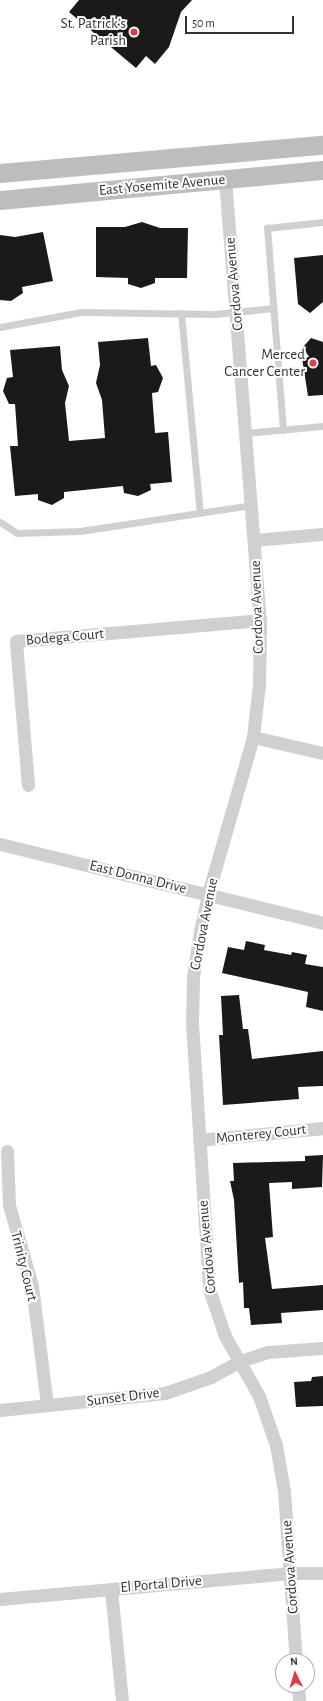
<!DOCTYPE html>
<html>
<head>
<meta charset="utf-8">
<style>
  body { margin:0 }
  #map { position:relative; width:323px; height:1701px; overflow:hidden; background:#fff; font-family:"Alegreya Sans",sans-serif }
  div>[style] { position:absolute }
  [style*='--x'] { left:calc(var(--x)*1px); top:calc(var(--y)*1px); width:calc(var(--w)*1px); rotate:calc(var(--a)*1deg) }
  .building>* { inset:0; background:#1a1a1a }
  .lane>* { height:7px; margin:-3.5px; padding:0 3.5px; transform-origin:3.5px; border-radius:3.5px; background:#d0d0d0 }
  .street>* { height:13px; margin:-6.5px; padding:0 6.5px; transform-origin:6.5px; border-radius:6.5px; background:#d0d0d0 }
  .secondary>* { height:19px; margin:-9.5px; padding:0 9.5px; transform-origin:9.5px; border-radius:9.5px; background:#bdbdbd }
  .dots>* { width:11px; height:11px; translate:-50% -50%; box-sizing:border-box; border:2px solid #fff; border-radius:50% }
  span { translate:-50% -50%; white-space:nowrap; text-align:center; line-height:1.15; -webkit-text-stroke:4px #fff; paint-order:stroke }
  .poi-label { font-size:15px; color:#333 }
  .right { translate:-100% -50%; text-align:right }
  .street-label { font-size:15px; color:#333 }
  .north { position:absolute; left:275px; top:1653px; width:40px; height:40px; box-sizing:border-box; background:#fff; border:1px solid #adadad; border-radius:50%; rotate:355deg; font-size:11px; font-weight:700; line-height:16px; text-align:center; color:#333 }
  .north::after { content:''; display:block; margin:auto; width:14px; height:18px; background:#e63946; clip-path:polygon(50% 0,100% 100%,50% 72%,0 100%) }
  .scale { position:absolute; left:185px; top:16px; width:109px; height:18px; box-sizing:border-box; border:2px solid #333; border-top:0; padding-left:5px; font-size:12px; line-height:14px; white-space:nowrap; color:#333; -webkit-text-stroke:3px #fff; paint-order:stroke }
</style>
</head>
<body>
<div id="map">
  <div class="building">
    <div style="clip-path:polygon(79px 0,192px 0,181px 12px,169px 47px,155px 64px,146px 56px,136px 68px,69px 12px)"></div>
    <div style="clip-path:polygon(142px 222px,160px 228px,188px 228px,187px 278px,155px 278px,155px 283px,141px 288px,128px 284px,128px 278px,96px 277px,96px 227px,125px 227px)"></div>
    <div style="clip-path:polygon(43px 232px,53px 281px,22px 287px,23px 293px,11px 301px,0 300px,0 235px,15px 237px)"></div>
    <div style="clip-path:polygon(323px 255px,323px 302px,310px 313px,298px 304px,294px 258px)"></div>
    <div style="clip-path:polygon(148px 338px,151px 366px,156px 365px,163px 378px,158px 392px,152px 393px,155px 433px,168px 432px,172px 482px,150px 484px,151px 490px,138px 496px,124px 493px,123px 486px,64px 492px,64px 498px,52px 505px,38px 500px,38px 494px,15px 496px,10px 446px,18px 446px,15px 404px,9px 404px,3px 391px,7px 378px,13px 377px,10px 350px,60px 346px,62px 370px,69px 386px,65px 403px,69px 441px,105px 438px,102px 400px,96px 383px,100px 365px,98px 342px)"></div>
    <div style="clip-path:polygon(311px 338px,323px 342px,323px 395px,308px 396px,302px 358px,309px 357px,303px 347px)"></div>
    <div style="clip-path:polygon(246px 941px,265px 945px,264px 950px,291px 955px,292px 952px,307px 955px,305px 964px,323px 967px,323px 1011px,306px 1007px,308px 992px,222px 973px,228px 947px,244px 950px)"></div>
    <div style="clip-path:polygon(239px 995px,243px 1029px,248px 1029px,252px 1059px,323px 1051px,323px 1086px,298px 1087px,299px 1099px,223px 1105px,219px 1035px,223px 1035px,221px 996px)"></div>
    <div style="clip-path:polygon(323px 1155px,322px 1187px,292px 1189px,292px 1182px,269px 1183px,273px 1237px,265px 1238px,272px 1289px,323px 1285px,323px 1310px,281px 1313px,282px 1323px,251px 1325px,249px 1308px,244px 1308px,243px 1282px,239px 1283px,234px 1200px,230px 1181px,234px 1181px,233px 1163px,305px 1161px,305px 1156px)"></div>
    <div style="clip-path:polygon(323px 1376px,323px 1406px,296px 1407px,294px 1382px,311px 1381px,312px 1377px)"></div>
  </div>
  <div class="lane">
    <div style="--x:181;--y:313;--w:201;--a:84.6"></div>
    <div style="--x:0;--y:327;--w:82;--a:-10.5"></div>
    <div style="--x:81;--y:312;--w:134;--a:0.9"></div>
    <div style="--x:215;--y:314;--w:59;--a:-5.8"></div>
    <div style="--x:283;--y:430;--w:203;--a:-94.5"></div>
    <div style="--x:267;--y:228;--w:56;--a:-6.1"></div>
    <div style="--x:246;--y:433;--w:77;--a:-5.2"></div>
    <div style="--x:0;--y:522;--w:20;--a:33"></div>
    <div style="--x:17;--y:533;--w:63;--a:-1.8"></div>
    <div style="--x:80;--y:531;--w:173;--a:-8.6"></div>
  </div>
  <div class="street">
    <div style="--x:225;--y:179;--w:445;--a:85.5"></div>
    <div style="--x:260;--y:623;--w:61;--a:90.9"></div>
    <div style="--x:259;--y:684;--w:53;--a:96.5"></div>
    <div style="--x:253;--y:737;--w:163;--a:106"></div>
    <div style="--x:208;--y:894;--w:38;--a:102"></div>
    <div style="--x:200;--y:931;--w:47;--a:98.7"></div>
    <div style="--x:193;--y:977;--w:46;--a:91.2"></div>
    <div style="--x:192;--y:1023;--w:267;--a:86.3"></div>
    <div style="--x:209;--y:1289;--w:50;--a:71.2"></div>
    <div style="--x:225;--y:1336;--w:69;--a:60.5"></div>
    <div style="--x:259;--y:1396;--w:52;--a:70.9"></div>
    <div style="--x:276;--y:1445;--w:47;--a:80.1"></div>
    <div style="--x:284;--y:1491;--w:170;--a:86"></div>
    <div style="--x:254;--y:540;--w:69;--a:-5"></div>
    <div style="--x:253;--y:737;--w:72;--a:12.9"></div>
    <div style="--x:28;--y:785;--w:144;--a:-94.8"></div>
    <div style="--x:16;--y:641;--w:245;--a:-4.9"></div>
    <div style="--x:0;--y:844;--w:333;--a:13.7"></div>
    <div style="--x:199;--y:1140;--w:125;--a:-5.5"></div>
    <div style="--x:7;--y:1151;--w:54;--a:87.9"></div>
    <div style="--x:9;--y:1205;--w:84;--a:74.1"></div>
    <div style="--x:32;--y:1286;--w:120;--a:82.8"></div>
    <div style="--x:0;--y:1410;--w:166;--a:-5.9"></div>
    <div style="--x:165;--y:1393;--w:49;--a:-19.2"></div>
    <div style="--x:211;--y:1377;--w:33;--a:-29"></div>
    <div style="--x:240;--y:1361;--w:28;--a:-18"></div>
    <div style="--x:267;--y:1352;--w:56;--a:-4.1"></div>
    <div style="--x:111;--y:1589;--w:113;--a:84.4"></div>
    <div style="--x:0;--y:1599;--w:291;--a:-5.1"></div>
    <div style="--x:290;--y:1573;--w:33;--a:0"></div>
    <div style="--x:298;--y:1685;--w:16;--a:86"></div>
  </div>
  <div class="secondary">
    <div style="--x:0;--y:173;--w:324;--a:-5"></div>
    <div style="--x:0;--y:200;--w:324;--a:-5.3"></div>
  </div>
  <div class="dots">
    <div style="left:134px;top:32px;background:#e63946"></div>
    <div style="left:313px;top:363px;background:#e63946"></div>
  </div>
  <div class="poi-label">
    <span class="right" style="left:126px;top:32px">St. Patrick's<br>Parish</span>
    <span class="right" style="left:305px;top:363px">Merced<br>Cancer Center</span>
  </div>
  <div class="street-label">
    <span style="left:162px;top:185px;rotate:-5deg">East Yosemite Avenue</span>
    <span style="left:234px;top:284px;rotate:-95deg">Cordova Avenue</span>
    <span style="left:257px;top:607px;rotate:-92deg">Cordova Avenue</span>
    <span style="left:65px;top:637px;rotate:-5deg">Bodega Court</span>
    <span style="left:138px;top:877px;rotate:14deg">East Donna Drive</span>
    <span style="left:204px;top:924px;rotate:-79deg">Cordova Avenue</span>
    <span style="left:261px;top:1134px;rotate:-6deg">Monterey Court</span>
    <span style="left:207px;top:1247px;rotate:-95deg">Cordova Avenue</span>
    <span style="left:24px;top:1266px;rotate:76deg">Trinity Court</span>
    <span style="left:123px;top:1397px;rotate:-7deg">Sunset Drive</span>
    <span style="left:290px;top:1567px;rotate:-94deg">Cordova Avenue</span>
    <span style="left:161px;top:1584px;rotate:-5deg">El Portal Drive</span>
  </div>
  <div class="north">N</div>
  <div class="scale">50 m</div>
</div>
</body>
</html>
